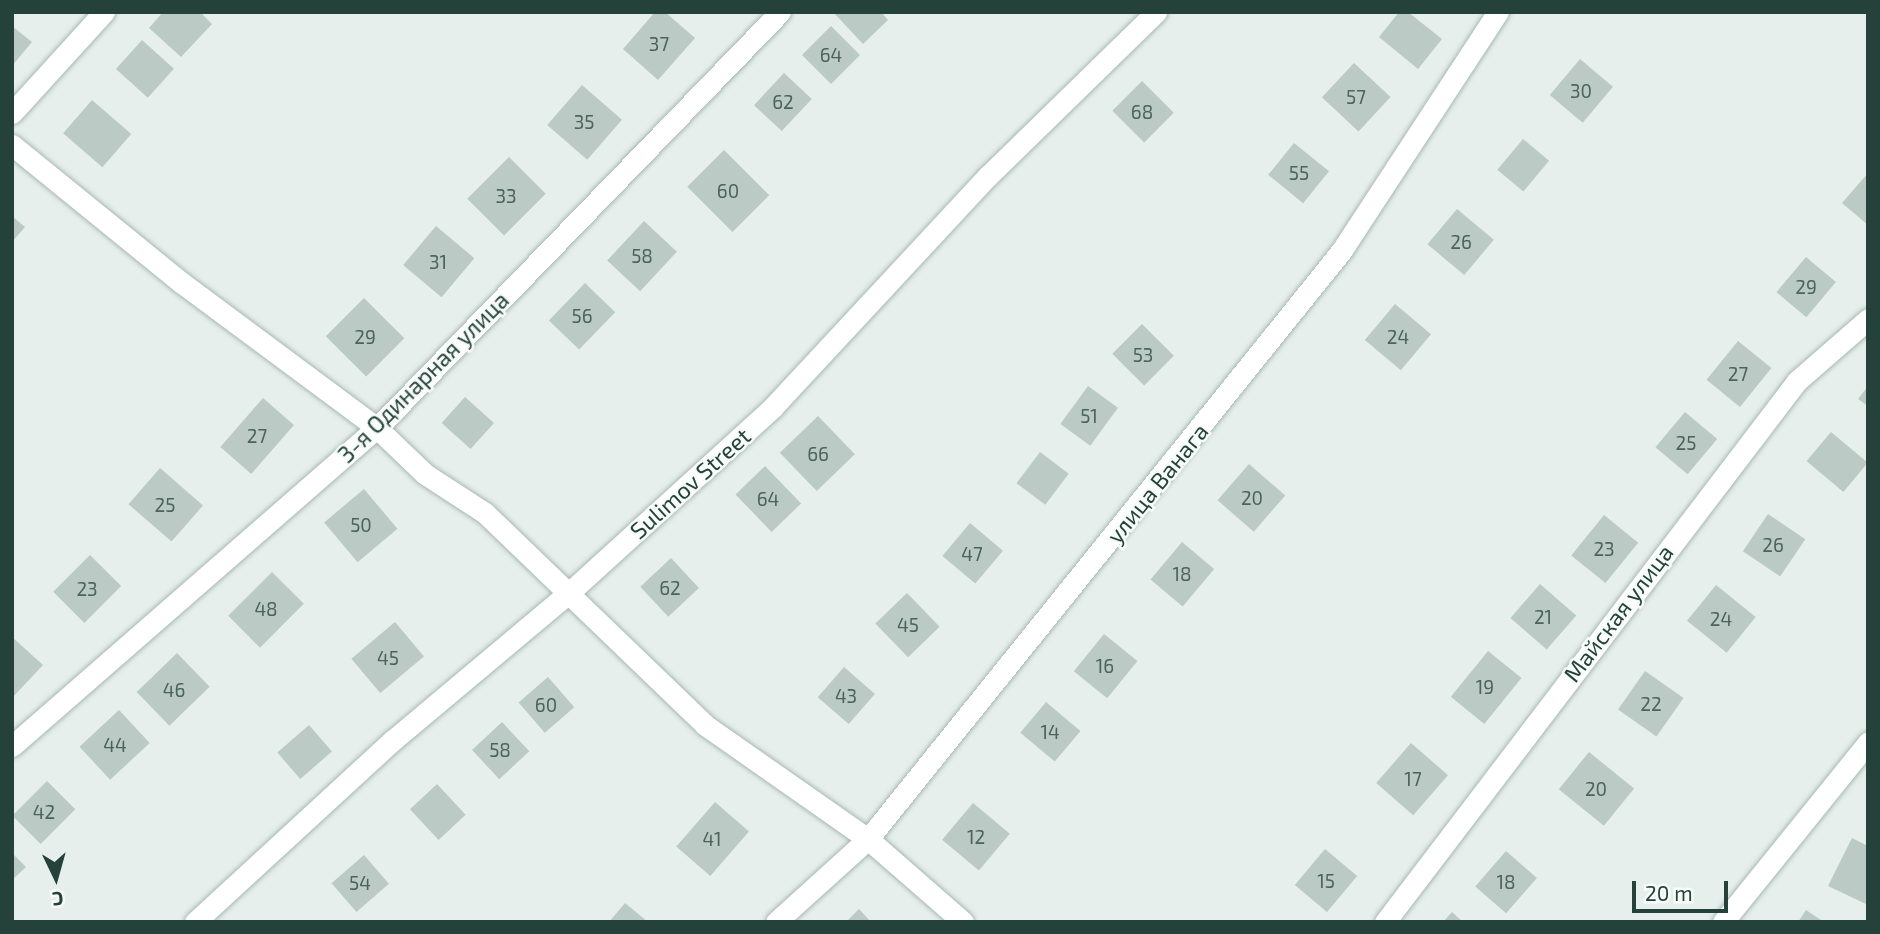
<!DOCTYPE html>
<html>
<head>
<meta charset="utf-8">
<style>
  body { margin:0 }
  #map { position:relative; width:1880px; height:934px; overflow:hidden; background:#e6efeb; font-family:"Exo 2",sans-serif }
  div>[style] { position:absolute }
  [style*='--x'] { left:calc(var(--x)*1px); top:calc(var(--y)*1px); width:calc(var(--w)*1px); rotate:calc(var(--a)*1deg) }
  .building>* { inset:0; background:#bbcac4; transform-origin:0 0 }
  .roads { filter:drop-shadow(0 0 2px #a8b8b2) drop-shadow(0 0 2px #a8b8b2) }
  .minor>* { height:21px; margin:-10.5px; padding:0 10.5px; transform-origin:10.5px; border-radius:10.5px; background:#fff }
  span { translate:-50% -50%; white-space:nowrap; text-align:center; line-height:1.15; -webkit-text-stroke:5px #f7fbf9; paint-order:stroke }
  .number-label { font-size:19px; color:#4a645c }
  .number-label span { -webkit-text-stroke-width:0 }
  .street-label { font-size:23px; color:#24423a }
  .frame { position:absolute; inset:0; border:14px solid #24423a; pointer-events:none }
  .north { position:absolute; left:21px; top:843px; width:70px; height:70px; -webkit-text-stroke:5px #f7fbf9; paint-order:stroke; rotate:175deg; font-size:19px; font-weight:700; line-height:28px; text-align:center; color:#24423a }
  .north::after { content:''; display:block; margin:auto; width:24px; height:32px; background:#24423a; clip-path:polygon(50% 0,100% 100%,50% 72%,0 100%) }
  .scale { position:absolute; left:1632px; top:881px; width:96px; height:32px; box-sizing:border-box; border:4px solid #24423a; border-top:0; padding-left:9px; font-size:21px; line-height:24px; white-space:nowrap; color:#24423a; -webkit-text-stroke:5px #f7fbf9; paint-order:stroke }
</style>
</head>
<body>
<div id="map">
  <div class="building">
    <div style="clip-path:polygon(163px 12px,200px 12px,212px 24px,181px 57px,149px 28px)"></div>
    <div style="clip-path:polygon(655px 12px,665px 12px,695px 38px,658px 80px,623px 49px)"></div>
    <div style="clip-path:polygon(833px 12px,881px 12px,888px 20px,863px 44px)"></div>
    <div style="clip-path:polygon(1399px 12px,1408px 12px,1442px 39px,1418px 69px,1379px 37px)"></div>
    <div style="clip-path:polygon(12px 26px,32px 42px,12px 66px)"></div>
    <div style="left:831px;top:26px;width:41px;height:41px;rotate:45deg"></div>
    <div style="left:142px;top:40px;width:43px;height:39px;rotate:42deg"></div>
    <div style="left:1580px;top:59px;width:43px;height:47px;rotate:40deg"></div>
    <div style="left:1354px;top:63px;width:50px;height:47px;rotate:43deg"></div>
    <div style="left:784px;top:73px;width:38px;height:44px;rotate:43deg"></div>
    <div style="left:1142px;top:81px;width:45px;height:42px;rotate:45deg"></div>
    <div style="left:582px;top:85px;width:53px;height:53px;rotate:41deg"></div>
    <div style="left:92px;top:100px;width:52px;height:44px;rotate:41deg"></div>
    <div style="left:1523px;top:139px;width:34px;height:40px;rotate:40deg"></div>
    <div style="left:1294px;top:143px;width:45px;height:41px;rotate:39deg"></div>
    <div style="left:724px;top:150px;width:64px;height:52px;rotate:45deg"></div>
    <div style="left:509px;top:157px;width:52px;height:59px;rotate:45deg"></div>
    <div style="clip-path:polygon(1868px 173px,1868px 225px,1842px 203px)"></div>
    <div style="left:1457px;top:209px;width:48px;height:46px;rotate:40deg"></div>
    <div style="clip-path:polygon(12px 216px,25px 227px,12px 242px)"></div>
    <div style="left:644px;top:221px;width:45px;height:54px;rotate:43deg"></div>
    <div style="left:436px;top:226px;width:50px;height:51px;rotate:40deg"></div>
    <div style="left:1806px;top:257px;width:39px;height:46px;rotate:40deg"></div>
    <div style="left:585px;top:283px;width:42px;height:52px;rotate:44deg"></div>
    <div style="left:364px;top:298px;width:57px;height:54px;rotate:45deg"></div>
    <div style="left:1395px;top:304px;width:47px;height:47px;rotate:40deg"></div>
    <div style="left:1142px;top:324px;width:45px;height:42px;rotate:45deg"></div>
    <div style="left:1738px;top:341px;width:43px;height:50px;rotate:39deg"></div>
    <div style="left:1088px;top:386px;width:37px;height:47px;rotate:36deg"></div>
    <div style="clip-path:polygon(1868px 386px,1868px 406px,1858px 399px)"></div>
    <div style="left:465px;top:397px;width:39px;height:35px;rotate:42deg"></div>
    <div style="left:263px;top:398px;width:41px;height:65px;rotate:41deg"></div>
    <div style="left:1685px;top:412px;width:42px;height:46px;rotate:40deg"></div>
    <div style="left:818px;top:416px;width:53px;height:53px;rotate:46deg"></div>
    <div style="left:1831px;top:432px;width:48px;height:38px;rotate:40deg"></div>
    <div style="left:1040px;top:452px;width:36px;height:39px;rotate:37deg"></div>
    <div style="left:1249px;top:464px;width:48px;height:48px;rotate:41deg"></div>
    <div style="left:765px;top:466px;width:52px;height:41px;rotate:46deg"></div>
    <div style="left:160px;top:468px;width:57px;height:48px;rotate:41deg"></div>
    <div style="left:364px;top:489px;width:52px;height:52px;rotate:50deg"></div>
    <div style="left:1768px;top:514px;width:45px;height:45px;rotate:34deg"></div>
    <div style="left:1604px;top:515px;width:44px;height:52px;rotate:39deg"></div>
    <div style="left:970px;top:523px;width:43px;height:43px;rotate:40deg"></div>
    <div style="left:1182px;top:542px;width:42px;height:49px;rotate:40deg"></div>
    <div style="left:90px;top:555px;width:44px;height:52px;rotate:45deg"></div>
    <div style="left:671px;top:558px;width:41px;height:42px;rotate:47deg"></div>
    <div style="left:272px;top:572px;width:45px;height:62px;rotate:45deg"></div>
    <div style="left:1540px;top:584px;width:48px;height:45px;rotate:41deg"></div>
    <div style="left:1716px;top:585px;width:51px;height:46px;rotate:39deg"></div>
    <div style="left:907px;top:593px;width:47px;height:44px;rotate:46deg"></div>
    <div style="left:395px;top:622px;width:45px;height:57px;rotate:50deg"></div>
    <div style="left:1104px;top:634px;width:43px;height:48px;rotate:39deg"></div>
    <div style="clip-path:polygon(12px 637px,43px 665px,12px 698px)"></div>
    <div style="left:1488px;top:651px;width:43px;height:59px;rotate:39deg"></div>
    <div style="left:177px;top:653px;width:47px;height:56px;rotate:46deg"></div>
    <div style="left:844px;top:667px;width:41px;height:40px;rotate:41deg"></div>
    <div style="left:1645px;top:671px;width:47px;height:47px;rotate:35deg"></div>
    <div style="left:548px;top:677px;width:40px;height:39px;rotate:49deg"></div>
    <div style="left:1046px;top:702px;width:45px;height:40px;rotate:40deg"></div>
    <div style="left:119px;top:710px;width:45px;height:54px;rotate:47deg"></div>
    <div style="left:502px;top:722px;width:40px;height:41px;rotate:47deg"></div>
    <div style="left:309px;top:725px;width:35px;height:42px;rotate:49deg"></div>
    <div style="left:1411px;top:743px;width:49px;height:53px;rotate:41deg"></div>
    <div style="left:1589px;top:752px;width:58px;height:48px;rotate:39deg"></div>
    <div style="left:47px;top:781px;width:40px;height:49px;rotate:45deg"></div>
    <div style="left:437px;top:784px;width:42px;height:37px;rotate:47deg"></div>
    <div style="left:715px;top:802px;width:45px;height:59px;rotate:41deg"></div>
    <div style="left:973px;top:803px;width:48px;height:48px;rotate:40deg"></div>
    <div style="clip-path:polygon(1852px 838px,1868px 846px,1868px 905px,1828px 886px)"></div>
    <div style="left:1325px;top:849px;width:42px;height:47px;rotate:40deg"></div>
    <div style="left:1506px;top:851px;width:41px;height:47px;rotate:41deg"></div>
    <div style="clip-path:polygon(12px 853px,26px 867px,12px 880px)"></div>
    <div style="left:364px;top:855px;width:38px;height:43px;rotate:49deg"></div>
    <div style="clip-path:polygon(625px 903px,648px 922px,609px 922px)"></div>
    <div style="clip-path:polygon(859px 909px,871px 922px,846px 922px)"></div>
    <div style="clip-path:polygon(1806px 910px,1824px 922px,1798px 922px)"></div>
    <div style="clip-path:polygon(1452px 912px,1463px 922px,1443px 922px)"></div>
  </div>
  <div class="roads">
    <div class="minor">
      <div style="--x:12;--y:113;--w:137;--a:-47.7"></div>
      <div style="--x:12;--y:145;--w:219;--a:39.1"></div>
      <div style="--x:182;--y:283;--w:243;--a:36.6"></div>
      <div style="--x:377;--y:428;--w:66;--a:43.8"></div>
      <div style="--x:425;--y:474;--w:72;--a:33"></div>
      <div style="--x:485;--y:513;--w:306;--a:43.9"></div>
      <div style="--x:705;--y:725;--w:199;--a:35"></div>
      <div style="--x:868;--y:839;--w:126;--a:41.1"></div>
      <div style="--x:12;--y:746;--w:484;--a:-41.1"></div>
      <div style="--x:377;--y:428;--w:579;--a:-45.91"></div>
      <div style="--x:195;--y:922;--w:268;--a:-42.6"></div>
      <div style="--x:392;--y:741;--w:234;--a:-40"></div>
      <div style="--x:571;--y:591;--w:273;--a:-42.3"></div>
      <div style="--x:773;--y:407;--w:316;--a:-47.1"></div>
      <div style="--x:988;--y:176;--w:235;--a:-44.3"></div>
      <div style="--x:776;--y:922;--w:124;--a:-42.1"></div>
      <div style="--x:868;--y:839;--w:756;--a:-51.17"></div>
      <div style="--x:1342;--y:250;--w:285;--a:-56.8"></div>
      <div style="--x:1385;--y:922;--w:680;--a:-52.71"></div>
      <div style="--x:1797;--y:381;--w:94;--a:-41.1"></div>
      <div style="--x:1723;--y:922;--w:231;--a:-51.1"></div>
    </div>
  </div>
  <div class="number-label">
    <span style="left:659px;top:44px">37</span>
    <span style="left:831px;top:55px">64</span>
    <span style="left:1581px;top:91px">30</span>
    <span style="left:1356px;top:97px">57</span>
    <span style="left:783px;top:102px">62</span>
    <span style="left:1142px;top:112px">68</span>
    <span style="left:584px;top:122px">35</span>
    <span style="left:1299px;top:173px">55</span>
    <span style="left:728px;top:191px">60</span>
    <span style="left:506px;top:196px">33</span>
    <span style="left:1461px;top:242px">26</span>
    <span style="left:642px;top:256px">58</span>
    <span style="left:438px;top:262px">31</span>
    <span style="left:1806px;top:287px">29</span>
    <span style="left:582px;top:316px">56</span>
    <span style="left:365px;top:337px">29</span>
    <span style="left:1398px;top:337px">24</span>
    <span style="left:1143px;top:355px">53</span>
    <span style="left:1738px;top:374px">27</span>
    <span style="left:1089px;top:416px">51</span>
    <span style="left:257px;top:436px">27</span>
    <span style="left:1686px;top:443px">25</span>
    <span style="left:818px;top:454px">66</span>
    <span style="left:1252px;top:498px">20</span>
    <span style="left:768px;top:499px">64</span>
    <span style="left:165px;top:505px">25</span>
    <span style="left:361px;top:525px">50</span>
    <span style="left:1773px;top:545px">26</span>
    <span style="left:1604px;top:549px">23</span>
    <span style="left:972px;top:554px">47</span>
    <span style="left:1182px;top:574px">18</span>
    <span style="left:670px;top:588px">62</span>
    <span style="left:87px;top:589px">23</span>
    <span style="left:266px;top:609px">48</span>
    <span style="left:1543px;top:617px">21</span>
    <span style="left:1721px;top:619px">24</span>
    <span style="left:908px;top:625px">45</span>
    <span style="left:388px;top:658px">45</span>
    <span style="left:1105px;top:666px">16</span>
    <span style="left:1485px;top:687px">19</span>
    <span style="left:174px;top:690px">46</span>
    <span style="left:846px;top:696px">43</span>
    <span style="left:1651px;top:704px">22</span>
    <span style="left:546px;top:705px">60</span>
    <span style="left:1050px;top:732px">14</span>
    <span style="left:115px;top:745px">44</span>
    <span style="left:500px;top:750px">58</span>
    <span style="left:1413px;top:779px">17</span>
    <span style="left:1596px;top:789px">20</span>
    <span style="left:44px;top:812px">42</span>
    <span style="left:976px;top:837px">12</span>
    <span style="left:712px;top:839px">41</span>
    <span style="left:1326px;top:881px">15</span>
    <span style="left:1506px;top:882px">18</span>
    <span style="left:360px;top:883px">54</span>
  </div>
  <div class="street-label">
    <span style="left:423px;top:377px;rotate:-45deg">3-я Одинарная улица</span>
    <span style="left:690px;top:483px;rotate:-42deg">Sulimov Street</span>
    <span style="left:1157px;top:483px;rotate:-51deg">улица Ванага</span>
    <span style="left:1618px;top:613px;rotate:-53deg">Майская улица</span>
  </div>
  <div class="frame"></div>
  <div class="north">С</div>
  <div class="scale">20 m</div>
</div>
</body>
</html>
